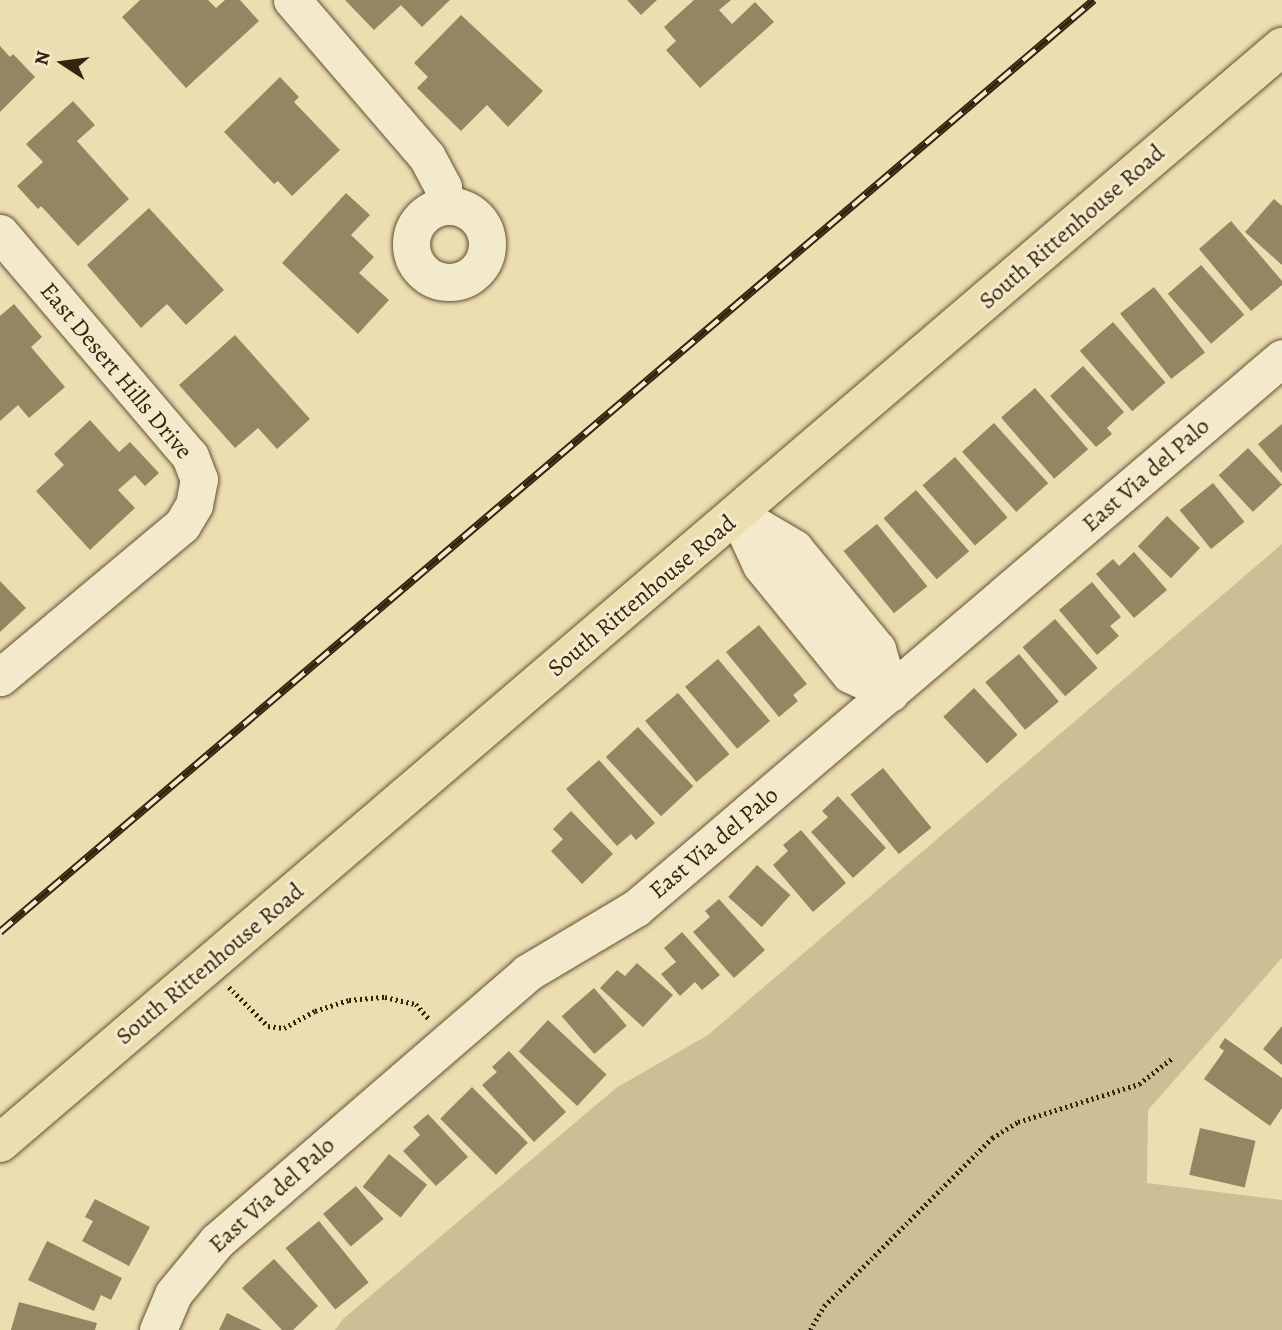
<!DOCTYPE html>
<html>
<head>
<meta charset="utf-8">
<style>
  body { margin:0 }
  #map { position:relative; width:1282px; height:1330px; overflow:hidden; background:#eddeb1; font-family:Alegreya,serif }
  div>[style] { position:absolute }
  [style*='--x'] { left:calc(var(--x)*1px); top:calc(var(--y)*1px); width:calc(var(--w)*1px); rotate:calc(var(--a)*1deg) }
  .green>* { inset:0; background:#cebe95 }
  .building>* { inset:0; background:#958562; transform-origin:0 0 }
  .path>* { height:4.5px; margin-top:-2.25px; transform-origin:0; background:repeating-linear-gradient(90deg,#35240d 0 2px,transparent 0 5.5px) }
  .roads { filter:drop-shadow(0 0 2px #635236) drop-shadow(0 0 2px #635236) }
  .minor>* { height:37px; margin:-18.5px; padding:0 18.5px; transform-origin:18.5px; border-radius:18.5px; background:#f3eacc }
  .minor>.ring { margin:-18.5px; padding:0; box-sizing:content-box; background:none; border:37px solid #f3eacc; border-radius:50% }
  .major>* { height:38px; margin:-19px; padding:0 19px; transform-origin:19px; border-radius:19px; background:#eddeb1 }
  .rail>* { height:8px; margin-top:-4px; transform-origin:0; background:repeating-linear-gradient(90deg,#f3eacc 0 16px,#35240d 0 32px); box-sizing:border-box; border-block:2px solid #35240d }
  span { translate:-50% -50%; white-space:nowrap; text-align:center; line-height:1.15; -webkit-text-stroke:6px #f3eacc; paint-order:stroke }
  .street-label { font-size:24px; color:#35240d }
  .north { position:absolute; left:28px; top:28px; width:70px; height:70px; -webkit-text-stroke:5px #f3eacc; paint-order:stroke; rotate:283deg; font-size:19px; font-weight:700; line-height:28px; text-align:center; color:#35240d }
  .north::after { content:''; display:block; margin:auto; width:24px; height:32px; background:#35240d; clip-path:polygon(50% 0,100% 100%,50% 72%,0 100%) }
</style>
</head>
<body>
<div id="map">
  <div class="green">
    <div style="clip-path:polygon(1282px 544px,1282px 958px,1148px 1110px,1147px 1183px,1282px 1200px,1282px 1330px,335px 1330px,343px 1319px,616px 1088px,708px 1035px)"></div>
  </div>
  <div class="building">
    <div style="clip-path:polygon(140px 0,208px 0,216px 8px,225px 0,240px 0,259px 21px,186px 88px,122px 17px)"></div>
    <div style="clip-path:polygon(345px 0,450px 0,422px 27px,401px 5px,374px 30px)"></div>
    <div style="clip-path:polygon(627px 0,657px 0,641px 15px)"></div>
    <div style="clip-path:polygon(694px 0,731px 0,719px 10px,732px 24px,755px 2px,774px 22px,700px 88px,666px 50px,676px 41px,664px 27px)"></div>
    <div style="clip-path:polygon(461px 15px,543px 91px,508px 127px,487px 105px,461px 131px,417px 88px,428px 77px,414px 63px)"></div>
    <div style="clip-path:polygon(0 46px,10px 57px,13px 54px,35px 77px,0 112px)"></div>
    <div style="clip-path:polygon(280px 77px,299px 97px,294px 102px,340px 150px,292px 196px,278px 181px,274px 184px,224px 132px)"></div>
    <div style="clip-path:polygon(73px 101px,95px 125px,77px 141px,129px 199px,78px 246px,41px 206px,38px 209px,17px 186px,43px 162px,26px 144px)"></div>
    <div style="clip-path:polygon(346px 193px,370px 215px,351px 235px,374px 257px,359px 273px,389px 300px,358px 334px,282px 263px)"></div>
    <div style="clip-path:polygon(1274px 199px,1282px 206px,1282px 265px,1245px 232px)"></div>
    <div style="clip-path:polygon(149px 208px,224px 290px,186px 325px,167px 304px,141px 328px,87px 265px)"></div>
    <div style="clip-path:polygon(1231px 221px,1282px 281px,1282px 285px,1251px 311px,1199px 249px)"></div>
    <div style="left:1201px;top:265px;width:66px;height:44px;rotate:49deg"></div>
    <div style="left:1154px;top:287px;width:83px;height:43px;rotate:52deg"></div>
    <div style="clip-path:polygon(14px 304px,42px 337px,31px 347px,65px 387px,29px 418px,18px 405px,0 421px,0 316px)"></div>
    <div style="left:1113px;top:322px;width:80px;height:44px;rotate:49deg"></div>
    <div style="clip-path:polygon(235px 335px,310px 419px,277px 449px,258px 428px,235px 448px,179px 385px)"></div>
    <div style="clip-path:polygon(1083px 366px,1124px 412px,1107px 428px,1112px 434px,1096px 447px,1050px 396px)"></div>
    <div style="left:1035px;top:388px;width:81px;height:45px;rotate:49deg"></div>
    <div style="clip-path:polygon(90px 420px,119px 452px,130px 442px,159px 473px,145px 486px,135px 475px,118px 490px,135px 508px,90px 550px,36px 491px,64px 465px,54px 454px)"></div>
    <div style="left:994px;top:423px;width:81px;height:43px;rotate:48deg"></div>
    <div style="clip-path:polygon(1282px 424px,1282px 473px,1258px 444px)"></div>
    <div style="left:1248px;top:448px;width:50px;height:40px;rotate:47deg"></div>
    <div style="left:955px;top:457px;width:80px;height:43px;rotate:49deg"></div>
    <div style="left:1213px;top:483px;width:50px;height:43px;rotate:51deg"></div>
    <div style="left:916px;top:490px;width:81px;height:43px;rotate:49deg"></div>
    <div style="left:1167px;top:516px;width:46px;height:42px;rotate:44deg"></div>
    <div style="left:877px;top:524px;width:80px;height:43px;rotate:51deg"></div>
    <div style="clip-path:polygon(1134px 552px,1167px 590px,1134px 618px,1096px 574px,1113px 559px,1119px 566px)"></div>
    <div style="clip-path:polygon(0 581px,26px 608px,0 632px)"></div>
    <div style="clip-path:polygon(1092px 582px,1121px 617px,1110px 626px,1119px 636px,1097px 655px,1059px 610px)"></div>
    <div style="left:1055px;top:619px;width:65px;height:43px;rotate:49deg"></div>
    <div style="clip-path:polygon(759px 625px,807px 684px,793px 695px,798px 701px,779px 717px,726px 652px)"></div>
    <div style="left:1019px;top:654px;width:62px;height:44px;rotate:50deg"></div>
    <div style="left:718px;top:659px;width:81px;height:43px;rotate:50deg"></div>
    <div style="left:974px;top:688px;width:64px;height:42px;rotate:47deg"></div>
    <div style="left:678px;top:693px;width:80px;height:43px;rotate:50deg"></div>
    <div style="left:638px;top:727px;width:81px;height:44px;rotate:47deg"></div>
    <div style="clip-path:polygon(599px 760px,655px 823px,636px 840px,631px 834px,617px 846px,566px 789px)"></div>
    <div style="left:883px;top:768px;width:77px;height:42px;rotate:51deg"></div>
    <div style="clip-path:polygon(838px 796px,886px 848px,853px 878px,811px 832px,828px 817px,822px 811px)"></div>
    <div style="clip-path:polygon(571px 811px,613px 854px,582px 884px,551px 851px,563px 839px,553px 829px)"></div>
    <div style="clip-path:polygon(801px 830px,846px 883px,813px 912px,773px 865px,788px 851px,783px 845px)"></div>
    <div style="left:757px;top:865px;width:45px;height:43px;rotate:42deg"></div>
    <div style="clip-path:polygon(719px 899px,765px 950px,734px 978px,693px 932px,710px 917px,705px 911px)"></div>
    <div style="clip-path:polygon(682px 932px,720px 975px,702px 990px,695px 982px,680px 996px,661px 974px,676px 962px,664px 948px)"></div>
    <div style="clip-path:polygon(637px 963px,673px 995px,643px 1027px,600px 988px,617px 970px,625px 976px)"></div>
    <div style="left:594px;top:988px;width:50px;height:43px;rotate:49deg"></div>
    <div style="left:548px;top:1020px;width:80px;height:43px;rotate:43deg"></div>
    <div style="clip-path:polygon(1282px 1026px,1282px 1065px,1263px 1049px)"></div>
    <div style="clip-path:polygon(1225px 1038px,1282px 1078px,1282px 1108px,1270px 1126px,1204px 1079px,1224px 1051px,1219px 1047px)"></div>
    <div style="clip-path:polygon(509px 1051px,566px 1112px,534px 1142px,482px 1085px,497px 1072px,492px 1067px)"></div>
    <div style="left:472px;top:1087px;width:79px;height:45px;rotate:45deg"></div>
    <div style="clip-path:polygon(428px 1114px,468px 1157px,436px 1186px,403px 1151px,420px 1135px,413px 1127px)"></div>
    <div style="left:1200px;top:1128px;width:57px;height:48px;rotate:13deg"></div>
    <div style="left:389px;top:1154px;width:49px;height:42px;rotate:39deg"></div>
    <div style="left:356px;top:1186px;width:43px;height:43px;rotate:50deg"></div>
    <div style="clip-path:polygon(95px 1199px,150px 1227px,129px 1266px,82px 1241px,93px 1221px,85px 1217px)"></div>
    <div style="left:319px;top:1221px;width:79px;height:43px;rotate:51deg"></div>
    <div style="clip-path:polygon(47px 1241px,122px 1278px,111px 1300px,101px 1295px,94px 1311px,28px 1280px)"></div>
    <div style="clip-path:polygon(274px 1259px,318px 1306px,293px 1330px,282px 1330px,242px 1288px)"></div>
    <div style="clip-path:polygon(19px 1302px,97px 1323px,95px 1330px,11px 1330px)"></div>
    <div style="clip-path:polygon(227px 1313px,262px 1330px,219px 1330px)"></div>
  </div>
  <div class="path">
    <div style="--x:229;--y:987;--w:55;--a:45"></div>
    <div style="--x:268;--y:1026;--w:16;--a:7"></div>
    <div style="--x:284;--y:1028;--w:35;--a:-29"></div>
    <div style="--x:315;--y:1011;--w:36;--a:-18"></div>
    <div style="--x:349;--y:1000;--w:36;--a:-5"></div>
    <div style="--x:385;--y:997;--w:32;--a:13"></div>
    <div style="--x:416;--y:1004;--w:20;--a:49"></div>
    <div style="--x:810;--y:1330;--w:28;--a:-60"></div>
    <div style="--x:824;--y:1306;--w:238;--a:-45"></div>
    <div style="--x:992;--y:1138;--w:31;--a:-32"></div>
    <div style="--x:1018;--y:1122;--w:127;--a:-17.4"></div>
    <div style="--x:1139;--y:1084;--w:41;--a:-38"></div>
  </div>
  <div class="roads">
    <div class="minor">
      <div style="--x:292;--y:0;--w:207;--a:49.3"></div>
      <div style="--x:427;--y:157;--w:34;--a:62"></div>
      <div style="--x:443;--y:187;--w:19;--a:84"></div>
      <div class="ring" style="left:411px;top:206px;width:39px;height:39px"></div>
      <div style="--x:0;--y:233;--w:293;--a:49.6"></div>
      <div style="--x:190;--y:456;--w:25;--a:69"></div>
      <div style="--x:199;--y:479;--w:26;--a:101"></div>
      <div style="--x:194;--y:505;--w:23;--a:121"></div>
      <div style="--x:182;--y:525;--w:237;--a:140.1"></div>
      <div style="--x:738;--y:515;--w:65;--a:30.5"></div>
      <div style="--x:794;--y:548;--w:131;--a:50.6"></div>
      <div style="--x:877;--y:649;--w:46;--a:73.5"></div>
      <div style="--x:738;--y:515;--w:55;--a:65.3"></div>
      <div style="--x:761;--y:565;--w:141;--a:50.8"></div>
      <div style="--x:850;--y:674;--w:44;--a:25.4"></div>
      <div style="--x:158;--y:1330;--w:39;--a:-67"></div>
      <div style="--x:173;--y:1294;--w:69;--a:-50.3"></div>
      <div style="--x:217;--y:1241;--w:410;--a:-40.8"></div>
      <div style="--x:527;--y:973;--w:127;--a:-30.8"></div>
      <div style="--x:636;--y:908;--w:848;--a:-40.41"></div>
    </div>
    <div class="major">
      <div style="--x:0;--y:1143;--w:1687;--a:-40.53"></div>
    </div>
  </div>
  <div class="rail">
    <div style="--x:0;--y:932;--w:1437;--a:-40.43"></div>
  </div>
  <div class="street-label">
    <span style="left:1072px;top:227px;rotate:-41deg">South Rittenhouse Road</span>
    <span style="left:116px;top:371px;rotate:50deg">East Desert Hills Drive</span>
    <span style="left:1146px;top:475px;rotate:-41deg">East Via del Palo</span>
    <span style="left:642px;top:596px;rotate:-40deg">South Rittenhouse Road</span>
    <span style="left:714px;top:843px;rotate:-40deg">East Via del Palo</span>
    <span style="left:210px;top:964px;rotate:-40deg">South Rittenhouse Road</span>
    <span style="left:272px;top:1195px;rotate:-42deg">East Via del Palo</span>
  </div>
  <div class="north">N</div>
</div>
</body>
</html>
